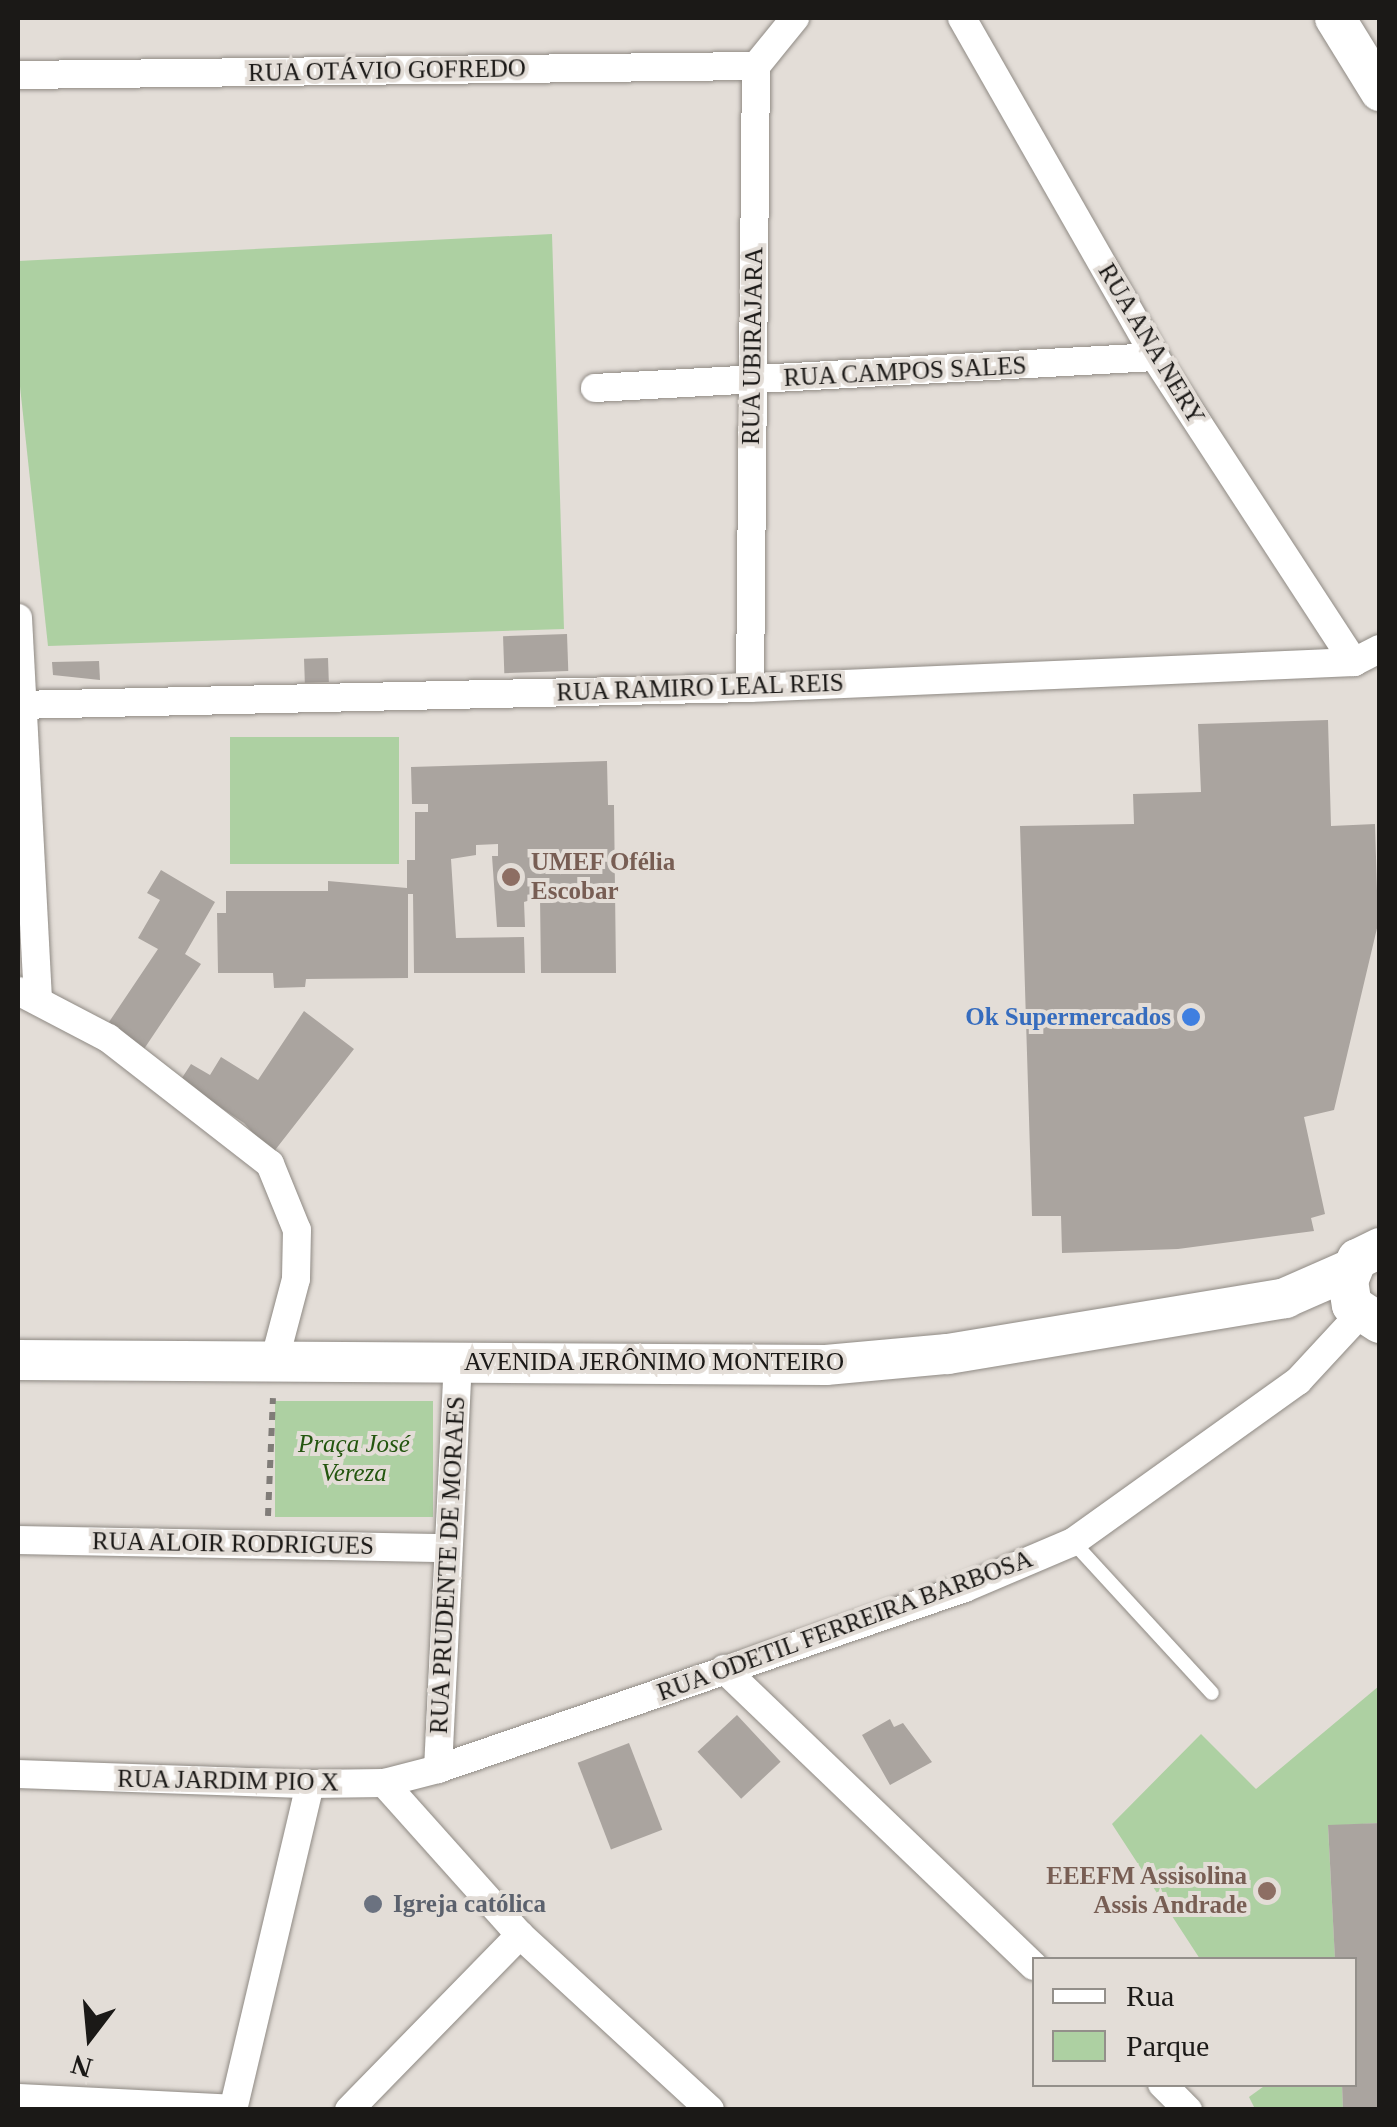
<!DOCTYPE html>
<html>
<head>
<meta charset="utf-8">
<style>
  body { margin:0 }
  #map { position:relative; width:1397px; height:2127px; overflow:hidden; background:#e3ddd7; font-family:"Times New Roman",serif }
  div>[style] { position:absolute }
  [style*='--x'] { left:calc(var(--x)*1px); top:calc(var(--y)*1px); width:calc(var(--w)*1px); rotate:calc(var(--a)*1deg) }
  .green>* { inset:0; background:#add0a2; transform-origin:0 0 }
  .building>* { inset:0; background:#aaa49f; transform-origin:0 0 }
  .path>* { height:6px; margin-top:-3px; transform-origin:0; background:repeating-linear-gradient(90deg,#807c78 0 8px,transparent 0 16px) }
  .roads { filter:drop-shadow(0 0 2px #8f8a84) drop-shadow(0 0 2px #8f8a84) }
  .lane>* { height:14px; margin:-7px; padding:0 7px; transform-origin:7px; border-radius:7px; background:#fff }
  .street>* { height:28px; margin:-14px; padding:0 14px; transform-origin:14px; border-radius:14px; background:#fff }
  .secondary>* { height:40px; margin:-20px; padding:0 20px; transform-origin:20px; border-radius:20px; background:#fff }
  .dots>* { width:28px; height:28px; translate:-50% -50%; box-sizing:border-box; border:5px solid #e3ddd7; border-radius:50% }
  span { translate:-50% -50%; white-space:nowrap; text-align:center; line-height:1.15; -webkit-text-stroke:8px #e3ddd7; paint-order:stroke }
  .street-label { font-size:25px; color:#1b1917 }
  .education-label { font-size:25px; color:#785e54; font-weight:700 }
  .left { translate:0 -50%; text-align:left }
  .right { translate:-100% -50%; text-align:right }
  .shop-label { font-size:25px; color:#366cbe; font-weight:700 }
  .park-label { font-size:25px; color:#23550e; font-style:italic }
  .worship-label { font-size:25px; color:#5b616d; font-weight:700 }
  .frame { position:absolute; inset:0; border:20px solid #1b1917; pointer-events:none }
  .legend { position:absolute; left:1032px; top:1957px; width:325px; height:130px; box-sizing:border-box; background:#e3ddd7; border:2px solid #938f8a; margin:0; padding:12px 18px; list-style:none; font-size:30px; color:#1b1917 }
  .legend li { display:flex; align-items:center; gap:20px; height:50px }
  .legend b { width:50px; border:2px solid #938f8a }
  .north { position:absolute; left:40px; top:1987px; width:100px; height:100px; -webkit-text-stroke:8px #e3ddd7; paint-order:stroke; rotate:196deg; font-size:28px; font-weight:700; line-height:40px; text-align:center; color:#1b1917 }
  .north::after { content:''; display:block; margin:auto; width:35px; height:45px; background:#1b1917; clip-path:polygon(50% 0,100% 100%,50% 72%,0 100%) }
</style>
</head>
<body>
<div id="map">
  <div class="green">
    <div style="clip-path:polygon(552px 234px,564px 629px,48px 646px,18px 368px,18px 261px)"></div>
    <div style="left:399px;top:737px;width:127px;height:169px;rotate:90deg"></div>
    <div style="left:275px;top:1401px;width:158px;height:116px"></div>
    <div style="clip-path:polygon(1379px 1686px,1379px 1823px,1328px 1826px,1335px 1959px,1200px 1959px,1112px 1824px,1201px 1734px,1256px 1789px)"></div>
    <div style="clip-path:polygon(1267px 2084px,1342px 2085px,1343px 2109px,1255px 2109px,1249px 2097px)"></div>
  </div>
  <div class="building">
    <div style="left:567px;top:634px;width:37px;height:64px;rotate:88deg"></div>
    <div style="left:328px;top:658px;width:24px;height:24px;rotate:88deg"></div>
    <div style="clip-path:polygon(99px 661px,100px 680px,53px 675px,52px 662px)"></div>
    <div style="clip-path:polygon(1328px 720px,1331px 826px,1375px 824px,1378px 924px,1334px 1110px,1304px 1117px,1325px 1214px,1311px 1218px,1314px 1231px,1178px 1249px,1062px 1253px,1061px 1216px,1032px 1216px,1020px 826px,1134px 824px,1133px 794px,1201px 792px,1198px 724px)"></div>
    <div style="clip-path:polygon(607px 761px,608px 805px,614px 805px,616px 973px,541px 973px,540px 897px,524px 902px,525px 927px,497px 927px,492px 856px,498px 856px,498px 844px,476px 845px,476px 855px,451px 859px,456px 938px,524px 937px,525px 973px,414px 973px,413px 894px,408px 894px,408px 978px,306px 979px,305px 987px,274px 988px,273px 973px,218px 973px,217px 913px,226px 913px,226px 891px,328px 891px,328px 881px,407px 888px,407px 860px,415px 860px,415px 812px,428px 812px,428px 804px,412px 804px,411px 767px)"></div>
    <div style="clip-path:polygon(161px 870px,215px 902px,185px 954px,201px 964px,144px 1049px,109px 1022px,158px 949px,138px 938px,160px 900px,147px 893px)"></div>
    <div style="clip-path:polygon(304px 1011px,354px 1049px,272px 1154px,244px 1123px,180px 1081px,191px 1064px,210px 1075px,221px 1057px,258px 1080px)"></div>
    <div style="left:737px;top:1715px;width:64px;height:54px;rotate:47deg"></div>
    <div style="clip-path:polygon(890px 1719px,894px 1727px,903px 1723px,932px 1762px,890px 1785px,862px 1735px)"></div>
    <div style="left:629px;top:1743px;width:93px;height:55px;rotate:69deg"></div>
    <div style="clip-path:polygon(1380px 1823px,1380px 2110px,1343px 2110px,1342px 2084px,1354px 2084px,1354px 1960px,1335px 1960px,1328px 1825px)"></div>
  </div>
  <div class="path">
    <div style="--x:268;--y:1516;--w:118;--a:-87.6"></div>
  </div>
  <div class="roads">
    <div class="lane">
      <div style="--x:1073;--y:1542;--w:205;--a:47.4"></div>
    </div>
    <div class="street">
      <div style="--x:962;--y:18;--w:390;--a:60.3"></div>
      <div style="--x:1155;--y:357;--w:364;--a:56.9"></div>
      <div style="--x:18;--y:75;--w:738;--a:-0.7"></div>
      <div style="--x:595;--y:388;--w:561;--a:-3.17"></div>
      <div style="--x:18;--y:618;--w:381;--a:87"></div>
      <div style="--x:750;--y:688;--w:622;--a:-89.45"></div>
      <div style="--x:756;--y:66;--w:62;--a:-50.9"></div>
      <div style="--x:18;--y:705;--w:732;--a:-1.33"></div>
      <div style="--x:750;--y:688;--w:605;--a:-2.46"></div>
      <div style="--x:1354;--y:662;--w:29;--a:-27"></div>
      <div style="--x:18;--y:991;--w:102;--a:27.6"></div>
      <div style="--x:108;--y:1038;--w:205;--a:37.9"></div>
      <div style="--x:270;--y:1164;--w:71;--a:67.8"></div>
      <div style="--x:297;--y:1230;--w:49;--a:91.2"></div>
      <div style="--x:296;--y:1279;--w:86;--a:104.8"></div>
      <div style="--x:18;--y:1540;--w:430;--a:1.1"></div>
      <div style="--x:724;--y:1669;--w:429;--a:43.8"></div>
      <div style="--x:438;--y:1769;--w:408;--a:-87.2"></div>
      <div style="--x:18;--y:1774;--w:292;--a:2"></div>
      <div style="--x:310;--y:1784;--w:74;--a:-0.8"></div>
      <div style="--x:384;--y:1783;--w:56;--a:-14.5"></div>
      <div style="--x:438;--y:1769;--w:557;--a:-18.96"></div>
      <div style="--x:965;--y:1588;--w:117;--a:-23.1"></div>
      <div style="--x:1073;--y:1542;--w:277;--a:-35.6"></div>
      <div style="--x:1298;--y:1381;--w:91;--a:-47.2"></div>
      <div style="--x:384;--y:1783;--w:204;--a:48.2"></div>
      <div style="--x:520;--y:1935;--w:258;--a:42.6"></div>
      <div style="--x:1162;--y:2084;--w:37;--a:45"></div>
      <div style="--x:18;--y:2098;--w:215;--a:2.9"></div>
      <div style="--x:233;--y:2110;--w:335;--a:-76.7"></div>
      <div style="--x:349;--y:2110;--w:245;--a:-45.7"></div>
    </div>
    <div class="secondary">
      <div style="--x:1335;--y:18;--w:86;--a:58.3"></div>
      <div style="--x:1380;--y:1248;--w:25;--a:154"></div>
      <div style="--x:1357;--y:1259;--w:24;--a:112"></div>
      <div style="--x:1348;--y:1281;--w:24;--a:81"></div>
      <div style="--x:1352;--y:1305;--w:33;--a:33"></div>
      <div style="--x:18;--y:1360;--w:808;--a:0.35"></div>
      <div style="--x:826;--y:1365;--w:122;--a:-5.2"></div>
      <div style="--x:948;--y:1354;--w:342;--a:-9.4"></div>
      <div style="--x:1285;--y:1298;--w:72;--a:-23.7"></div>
    </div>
  </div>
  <div class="dots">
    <div style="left:511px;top:877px;background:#8d6e63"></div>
    <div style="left:1191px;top:1017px;background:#3f7fe0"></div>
    <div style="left:1267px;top:1891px;background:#8d6e63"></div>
    <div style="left:373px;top:1904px;background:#6b7280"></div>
  </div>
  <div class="street-label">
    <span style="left:387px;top:71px;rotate:-1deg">RUA OTÁVIO GOFREDO</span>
    <span style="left:1151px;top:344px;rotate:59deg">RUA ANA NERY</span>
    <span style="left:753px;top:346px;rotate:-89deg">RUA UBIRAJARA</span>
    <span style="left:905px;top:372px;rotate:-3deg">RUA CAMPOS SALES</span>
    <span style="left:700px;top:688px;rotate:-2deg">RUA RAMIRO LEAL REIS</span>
    <span style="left:654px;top:1362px">AVENIDA JERÔNIMO MONTEIRO</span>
    <span style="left:233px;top:1544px;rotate:1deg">RUA ALOIR RODRIGUES</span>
    <span style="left:448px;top:1565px;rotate:-87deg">RUA PRUDENTE DE MORAES</span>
    <span style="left:845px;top:1626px;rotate:-20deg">RUA ODETIL FERREIRA BARBOSA</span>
    <span style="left:228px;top:1781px;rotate:1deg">RUA JARDIM PIO X</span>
  </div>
  <div class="education-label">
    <span class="left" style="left:531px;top:877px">UMEF Ofélia<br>Escobar</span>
    <span class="right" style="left:1247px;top:1891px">EEEFM Assisolina<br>Assis Andrade</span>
  </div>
  <div class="shop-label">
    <span class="right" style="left:1171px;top:1017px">Ok Supermercados</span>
  </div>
  <div class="park-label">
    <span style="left:354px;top:1459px">Praça José<br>Vereza</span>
  </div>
  <div class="worship-label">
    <span class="left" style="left:393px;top:1904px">Igreja católica</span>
  </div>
  <div class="frame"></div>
  <ul class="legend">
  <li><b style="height:12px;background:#fff"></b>Rua</li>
  <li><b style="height:28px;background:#add0a2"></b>Parque</li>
  </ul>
  <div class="north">N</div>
</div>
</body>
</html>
